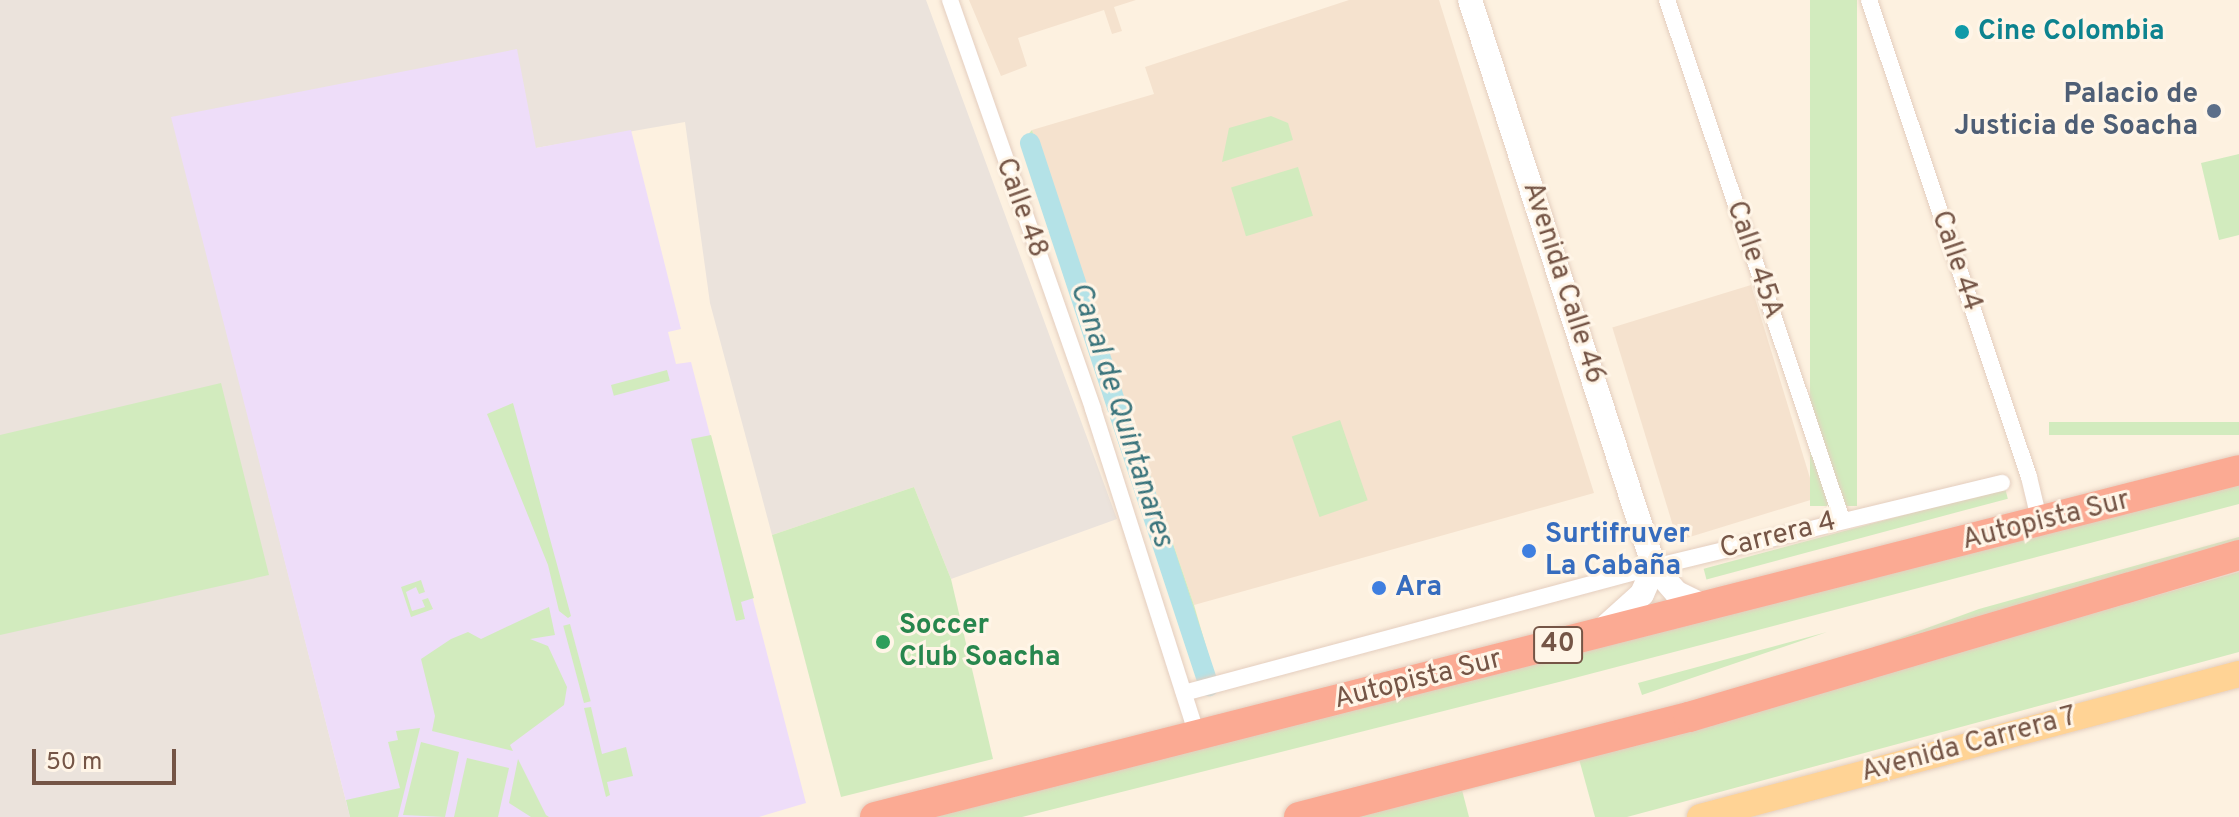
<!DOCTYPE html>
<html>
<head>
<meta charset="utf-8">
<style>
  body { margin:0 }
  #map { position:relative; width:2239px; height:817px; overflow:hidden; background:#fdf1e0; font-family:Overpass,sans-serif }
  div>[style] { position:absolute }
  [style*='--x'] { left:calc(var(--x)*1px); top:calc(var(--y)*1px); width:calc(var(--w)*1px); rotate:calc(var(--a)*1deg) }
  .residential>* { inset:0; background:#f5e2ce; transform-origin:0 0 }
  .industrial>* { inset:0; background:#ebe3dc }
  .education>* { inset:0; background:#eeddf9 }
  .green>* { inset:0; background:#d2ebbe; transform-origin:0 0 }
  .canal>* { height:20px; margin:-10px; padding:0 10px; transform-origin:10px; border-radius:10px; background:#b4e2e7 }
  .roads { filter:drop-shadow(0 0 2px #e4cebf) drop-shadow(0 0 2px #e4cebf) }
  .street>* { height:16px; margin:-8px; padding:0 8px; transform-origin:8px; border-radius:8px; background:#fff }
  .secondary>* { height:24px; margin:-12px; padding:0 12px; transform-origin:12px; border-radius:12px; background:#fff }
  .primary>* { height:26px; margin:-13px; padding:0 13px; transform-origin:13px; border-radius:13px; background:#ffd395 }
  .highway>* { height:30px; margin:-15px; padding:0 15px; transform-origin:15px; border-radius:15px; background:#fbaa93 }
  .dots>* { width:22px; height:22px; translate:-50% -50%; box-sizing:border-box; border:4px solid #fff5e7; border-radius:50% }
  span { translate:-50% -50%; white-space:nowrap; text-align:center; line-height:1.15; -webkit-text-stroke:6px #fff5e7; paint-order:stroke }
  .shield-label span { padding:2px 6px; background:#fff5e7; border:2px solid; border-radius:6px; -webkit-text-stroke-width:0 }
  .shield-label { font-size:26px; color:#755546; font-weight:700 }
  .culture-label { font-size:28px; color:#0d838f; font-weight:700 }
  .left { translate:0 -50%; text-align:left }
  .service-label { font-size:28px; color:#4e5e75; font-weight:700 }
  .right { translate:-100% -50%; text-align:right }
  .street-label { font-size:28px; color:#755546 }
  .shop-label { font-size:28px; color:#366cbe; font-weight:700 }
  .leisure-label { font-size:28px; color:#27864d; font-weight:700 }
  .water-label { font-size:30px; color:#3a747c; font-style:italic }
  .scale { position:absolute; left:32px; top:749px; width:144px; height:36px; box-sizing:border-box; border:4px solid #755546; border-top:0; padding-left:10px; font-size:24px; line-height:28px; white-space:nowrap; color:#755546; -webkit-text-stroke:6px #fff5e7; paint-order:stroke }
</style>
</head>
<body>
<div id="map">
  <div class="residential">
    <div style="clip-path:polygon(969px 0,1136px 0,1114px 7px,1122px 31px,1112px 34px,1104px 10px,1018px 38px,1027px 66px,1001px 76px)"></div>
    <div style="clip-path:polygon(1349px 0,1439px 0,1594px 493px,1194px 605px,1032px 130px,1154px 94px,1145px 67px)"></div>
    <div style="left:1751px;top:285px;width:223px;height:145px;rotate:73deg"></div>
  </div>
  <div class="industrial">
    <div style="clip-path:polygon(0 0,926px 0,1117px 519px,951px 579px,914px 487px,772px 535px,710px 303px,685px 122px,536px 148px,172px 117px,350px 817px,0 817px)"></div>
  </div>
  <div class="education">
    <div style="clip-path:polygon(517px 49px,536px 148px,631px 130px,681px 329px,668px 332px,676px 364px,691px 362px,806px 803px,759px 817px,350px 817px,171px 117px)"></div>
  </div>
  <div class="green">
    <div style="left:1810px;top:0;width:47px;height:506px"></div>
    <div style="clip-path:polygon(1271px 116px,1288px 123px,1293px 140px,1222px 162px,1229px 128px)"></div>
    <div style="clip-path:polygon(1032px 130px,1194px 605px,1217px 684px,1200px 688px,1021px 142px)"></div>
    <div style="clip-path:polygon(2239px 154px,2239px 235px,2219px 240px,2201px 163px)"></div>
    <div style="left:1298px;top:167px;width:51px;height:70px;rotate:73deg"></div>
    <div style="left:667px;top:370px;width:11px;height:58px;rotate:75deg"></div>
    <div style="clip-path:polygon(221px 383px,269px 575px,0 635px,0 435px)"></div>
    <div style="clip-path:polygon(513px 403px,571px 616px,568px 618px,559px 611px,548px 565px,487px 414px)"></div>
    <div style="left:1340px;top:420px;width:85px;height:51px;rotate:71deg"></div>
    <div style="left:2239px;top:422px;width:13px;height:190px;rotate:90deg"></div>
    <div style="clip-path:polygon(711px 435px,754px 598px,741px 602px,745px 619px,736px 621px,691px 439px)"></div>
    <div style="clip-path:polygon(2239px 484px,2239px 504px,1563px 681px,1022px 817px,929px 817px)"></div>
    <div style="clip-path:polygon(914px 487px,951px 579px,993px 759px,841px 797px,772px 535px)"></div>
    <div style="left:2005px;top:488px;width:11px;height:312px;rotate:75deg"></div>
    <div style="clip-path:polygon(2239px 537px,2239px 546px,1856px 654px,1979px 609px)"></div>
    <div style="clip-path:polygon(2239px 572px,2239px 652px,1627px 817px,1595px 817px,1579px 759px)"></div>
    <div style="clip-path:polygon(421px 580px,425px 592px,419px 594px,416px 587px,406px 592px,412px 611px,425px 607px,422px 600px,428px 598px,433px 609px,411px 617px,401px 587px)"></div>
    <div style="clip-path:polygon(549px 607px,555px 635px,530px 639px,548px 646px,567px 687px,564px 705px,510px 745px,513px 751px,432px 731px,435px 716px,421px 659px,451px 639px,468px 632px,481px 639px)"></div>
    <div style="left:570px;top:624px;width:80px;height:7px;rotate:75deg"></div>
    <div style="clip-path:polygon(1827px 632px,1642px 695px,1638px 683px)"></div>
    <div style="clip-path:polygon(591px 707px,602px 754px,626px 747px,633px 776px,607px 782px,610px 795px,606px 797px,584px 708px)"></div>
    <div style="clip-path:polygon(420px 728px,398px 817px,350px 817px,346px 800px,400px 788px,388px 742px,398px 740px,396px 731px)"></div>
    <div style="clip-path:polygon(421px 742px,459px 752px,445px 817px,403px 815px)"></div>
    <div style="clip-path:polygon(467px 758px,509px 768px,498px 817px,454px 817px)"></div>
    <div style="clip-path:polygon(518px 759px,546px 815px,549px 817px,531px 817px,509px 803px)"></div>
    <div style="clip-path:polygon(1462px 790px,1469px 817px,1354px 817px)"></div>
  </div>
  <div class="canal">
    <div style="--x:1030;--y:143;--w:572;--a:71.76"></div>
  </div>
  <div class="roads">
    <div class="street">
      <div style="--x:950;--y:0;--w:433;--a:70.7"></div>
      <div style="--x:1093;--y:409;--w:341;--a:72.3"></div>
      <div style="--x:1667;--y:0;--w:549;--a:71.4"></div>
      <div style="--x:1869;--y:0;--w:503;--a:71.46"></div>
      <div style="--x:2029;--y:477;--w:47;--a:76.6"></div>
      <div style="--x:1184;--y:693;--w:487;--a:-15"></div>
      <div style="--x:1654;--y:567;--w:358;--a:-13.6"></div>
    </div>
    <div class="secondary">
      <div style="--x:1470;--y:0;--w:596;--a:72.02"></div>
      <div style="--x:1654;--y:567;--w:35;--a:49"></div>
      <div style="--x:1677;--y:593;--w:32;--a:26"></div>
      <div style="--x:1601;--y:631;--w:55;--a:-42.1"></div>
      <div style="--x:1642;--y:594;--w:30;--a:-66"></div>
    </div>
    <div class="primary">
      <div style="--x:1700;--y:817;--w:558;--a:-14.86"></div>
    </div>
    <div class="highway">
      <div style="--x:875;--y:817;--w:1407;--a:-14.27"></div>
      <div style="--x:1299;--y:817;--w:403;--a:-14.4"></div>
      <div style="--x:1689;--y:717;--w:573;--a:-16.41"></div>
    </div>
  </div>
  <div class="dots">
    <div style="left:1962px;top:32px;background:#0f9aa8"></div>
    <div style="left:2214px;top:111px;background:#5c6f8a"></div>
    <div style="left:1529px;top:551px;background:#3f7fe0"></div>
    <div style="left:1379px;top:588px;background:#3f7fe0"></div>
    <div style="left:883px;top:642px;background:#2e9e5b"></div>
  </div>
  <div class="shield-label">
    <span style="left:1558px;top:645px">40</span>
  </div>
  <div class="culture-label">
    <span class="left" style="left:1978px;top:32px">Cine Colombia</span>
  </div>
  <div class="service-label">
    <span class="right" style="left:2198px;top:111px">Palacio de<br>Justicia de Soacha</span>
  </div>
  <div class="street-label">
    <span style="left:1021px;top:208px;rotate:70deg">Calle 48</span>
    <span style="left:1754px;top:260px;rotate:71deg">Calle 45A</span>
    <span style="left:1956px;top:261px;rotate:71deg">Calle 44</span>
    <span style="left:1563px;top:283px;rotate:72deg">Avenida Calle 46</span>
    <span style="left:2046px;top:521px;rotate:-14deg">Autopista Sur</span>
    <span style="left:1778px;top:536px;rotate:-14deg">Carrera 4</span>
    <span style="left:1418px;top:680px;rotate:-14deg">Autopista Sur</span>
    <span style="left:1969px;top:745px;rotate:-15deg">Avenida Carrera 7</span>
  </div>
  <div class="shop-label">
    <span class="left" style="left:1545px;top:551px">Surtifruver<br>La Cabaña</span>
    <span class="left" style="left:1395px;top:588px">Ara</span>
  </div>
  <div class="leisure-label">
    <span class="left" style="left:899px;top:642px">Soccer<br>Club Soacha</span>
  </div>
  <div class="water-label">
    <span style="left:1120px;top:415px;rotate:72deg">Canal de Quintanares</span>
  </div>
  <div class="scale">50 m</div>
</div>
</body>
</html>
